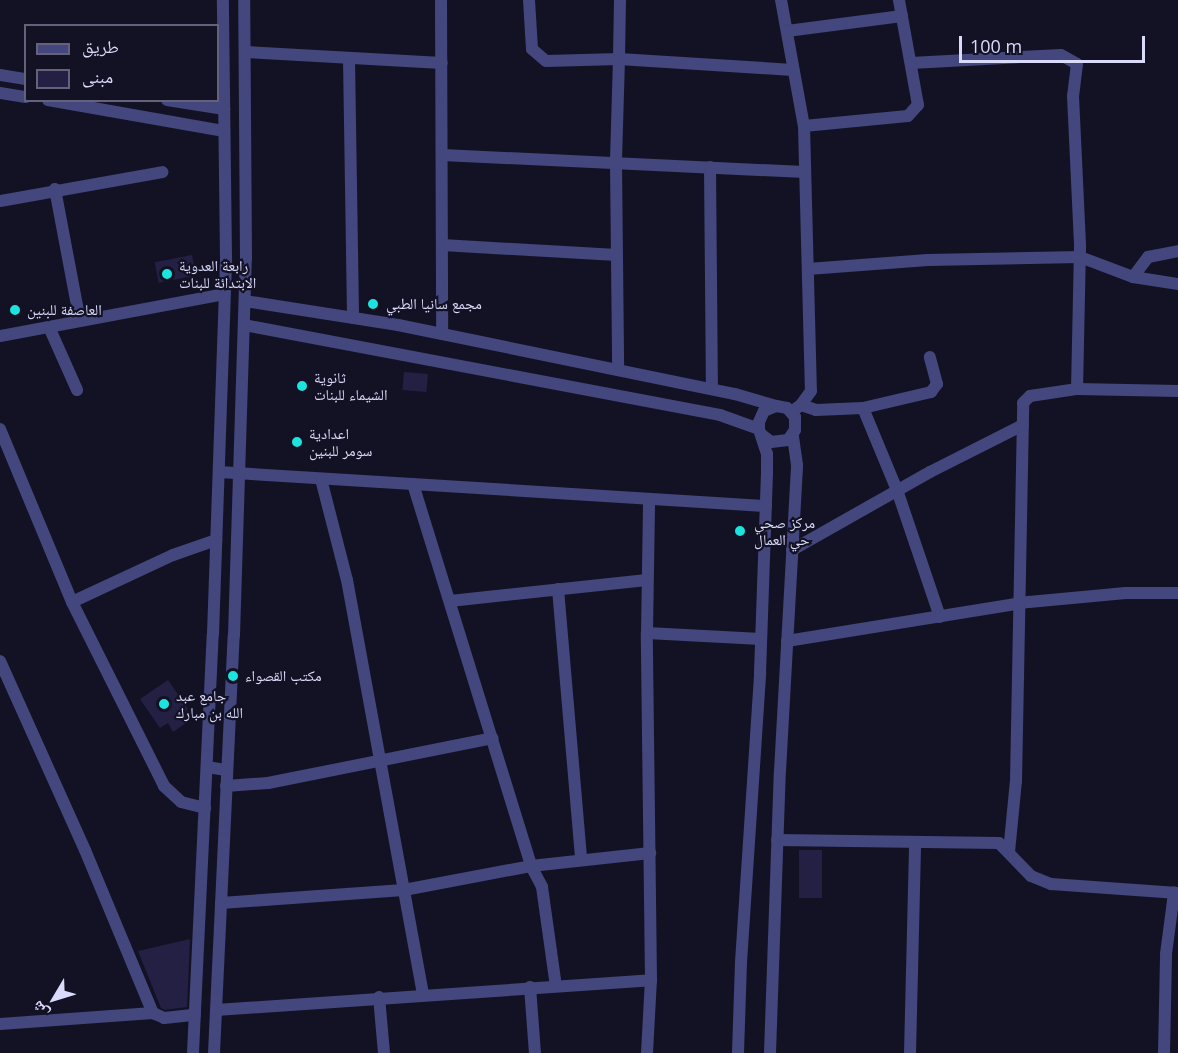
<!DOCTYPE html>
<html>
<head>
<meta charset="utf-8">
<style>
  body { margin:0 }
  #map { position:relative; width:1178px; height:1053px; overflow:hidden; background:#131224; font-family:"Open Sans","Noto Naskh Arabic",sans-serif }
  div>[style] { position:absolute }
  [style*='--x'] { left:calc(var(--x)*1px); top:calc(var(--y)*1px); width:calc(var(--w)*1px); rotate:calc(var(--a)*1deg) }
  .building>* { inset:0; background:#232043; transform-origin:0 0 }
  .minor>* { height:12px; margin:-6px; padding:0 6px; transform-origin:6px; border-radius:6px; background:#43477d }
  .tertiary>* { height:12px; margin:-6px; padding:0 6px; transform-origin:6px; border-radius:6px; background:#43477d }
  .dots>* { width:16px; height:16px; translate:-50% -50%; box-sizing:border-box; border:3px solid #131224; border-radius:50% }
  span { translate:-50% -50%; white-space:nowrap; text-align:center; line-height:1.15; -webkit-text-stroke:4.5px #131224; paint-order:stroke }
  .poi-label { font-size:15px; color:#dadafa }
  .left { translate:0 -50%; text-align:left }
  .legend { position:absolute; left:24px; top:24px; width:195px; height:78px; box-sizing:border-box; background:#131224; border:2px solid #63627a; margin:0; padding:8px 10px; list-style:none; font-size:18px; color:#dadafa }
  .legend li { display:flex; align-items:center; gap:12px; height:30px }
  .legend b { width:30px; border:2px solid #63627a }
  .north { position:absolute; left:24px; top:969px; width:60px; height:60px; -webkit-text-stroke:4px #131224; paint-order:stroke; rotate:232deg; font-size:16px; font-weight:700; line-height:24px; text-align:center; color:#dadafa }
  .north::after { content:''; display:block; margin:auto; width:21px; height:27px; background:#dadafa; clip-path:polygon(50% 0,100% 100%,50% 72%,0 100%) }
  .scale { position:absolute; left:959px; top:36px; width:186px; height:27px; box-sizing:border-box; border:3px solid #dadafa; border-top:0; padding-left:8px; font-size:18px; line-height:21px; white-space:nowrap; color:#dadafa; -webkit-text-stroke:4px #131224; paint-order:stroke }
</style>
</head>
<body>
<div id="map">
  <div class="building">
    <div style="left:192px;top:255px;width:21px;height:38px;rotate:79deg"></div>
    <div style="left:404px;top:372px;width:24px;height:18px;rotate:5deg"></div>
    <div style="clip-path:polygon(168px 680px,188px 709px,185px 712px,190px 720px,173px 732px,168px 723px,160px 728px,140px 699px)"></div>
    <div style="left:799px;top:850px;width:23px;height:48px"></div>
    <div style="clip-path:polygon(190px 939px,187px 1007px,165px 1010px,161px 1008px,138px 951px)"></div>
  </div>
  <div class="minor">
    <div style="--x:441;--y:0;--w:334;--a:89.8"></div>
    <div style="--x:529;--y:0;--w:49;--a:86.5"></div>
    <div style="--x:532;--y:49;--w:18;--a:41"></div>
    <div style="--x:546;--y:61;--w:73;--a:-1.6"></div>
    <div style="--x:619;--y:59;--w:104;--a:91.7"></div>
    <div style="--x:616;--y:163;--w:207;--a:89.4"></div>
    <div style="--x:620;--y:0;--w:59;--a:91"></div>
    <div style="--x:619;--y:59;--w:174;--a:3.6"></div>
    <div style="--x:781;--y:0;--w:128;--a:79.7"></div>
    <div style="--x:804;--y:126;--w:265;--a:88.5"></div>
    <div style="--x:811;--y:391;--w:17;--a:126"></div>
    <div style="--x:801;--y:405;--w:12;--a:145"></div>
    <div style="--x:787;--y:31;--w:116;--a:-7.4"></div>
    <div style="--x:245;--y:52;--w:197;--a:3.2"></div>
    <div style="--x:349;--y:59;--w:259;--a:89.1"></div>
    <div style="--x:911;--y:63;--w:150;--a:-3.1"></div>
    <div style="--x:1061;--y:55;--w:18;--a:29"></div>
    <div style="--x:1077;--y:64;--w:32;--a:97"></div>
    <div style="--x:1073;--y:96;--w:151;--a:87.3"></div>
    <div style="--x:1080;--y:247;--w:142;--a:91.2"></div>
    <div style="--x:0;--y:75;--w:26;--a:9"></div>
    <div style="--x:0;--y:93;--w:26;--a:9"></div>
    <div style="--x:48;--y:100;--w:179;--a:10"></div>
    <div style="--x:167;--y:100;--w:58;--a:9"></div>
    <div style="--x:804;--y:126;--w:104;--a:-5.5"></div>
    <div style="--x:908;--y:116;--w:15;--a:-48"></div>
    <div style="--x:918;--y:105;--w:107;--a:-100.3"></div>
    <div style="--x:442;--y:155;--w:363;--a:2.7"></div>
    <div style="--x:710;--y:167;--w:222;--a:89.5"></div>
    <div style="--x:55;--y:189;--w:134;--a:79.3"></div>
    <div style="--x:0;--y:201;--w:165;--a:-10.1"></div>
    <div style="--x:442;--y:245;--w:175;--a:3.3"></div>
    <div style="--x:808;--y:269;--w:120;--a:-4.3"></div>
    <div style="--x:928;--y:260;--w:152;--a:-1.1"></div>
    <div style="--x:1080;--y:257;--w:57;--a:20.7"></div>
    <div style="--x:1133;--y:277;--w:46;--a:8.8"></div>
    <div style="--x:1133;--y:277;--w:25;--a:-53"></div>
    <div style="--x:1148;--y:257;--w:31;--a:-11"></div>
    <div style="--x:49;--y:327;--w:69;--a:66"></div>
    <div style="--x:0;--y:336;--w:228;--a:-10.6"></div>
    <div style="--x:801;--y:405;--w:16;--a:18"></div>
    <div style="--x:816;--y:410;--w:47;--a:-2.4"></div>
    <div style="--x:863;--y:408;--w:89;--a:67.5"></div>
    <div style="--x:897;--y:490;--w:134;--a:71.3"></div>
    <div style="--x:863;--y:408;--w:70;--a:-13.2"></div>
    <div style="--x:931;--y:392;--w:10;--a:-53"></div>
    <div style="--x:937;--y:384;--w:28;--a:-105"></div>
    <div style="--x:0;--y:429;--w:187;--a:67.4"></div>
    <div style="--x:72;--y:602;--w:206;--a:63.4"></div>
    <div style="--x:164;--y:786;--w:23;--a:43"></div>
    <div style="--x:181;--y:802;--w:25;--a:14"></div>
    <div style="--x:219;--y:472;--w:548;--a:3.56"></div>
    <div style="--x:321;--y:479;--w:104;--a:75.6"></div>
    <div style="--x:347;--y:580;--w:421;--a:79.6"></div>
    <div style="--x:413;--y:484;--w:400;--a:72.8"></div>
    <div style="--x:531;--y:866;--w:24;--a:62"></div>
    <div style="--x:542;--y:887;--w:100;--a:82"></div>
    <div style="--x:792;--y:550;--w:159;--a:-29.5"></div>
    <div style="--x:930;--y:472;--w:104;--a:-26.8"></div>
    <div style="--x:558;--y:589;--w:272;--a:85.1"></div>
    <div style="--x:450;--y:601;--w:198;--a:-6.1"></div>
    <div style="--x:72;--y:602;--w:111;--a:-25"></div>
    <div style="--x:173;--y:555;--w:46;--a:-19.2"></div>
    <div style="--x:647;--y:633;--w:114;--a:3"></div>
    <div style="--x:787;--y:641;--w:245;--a:-9.2"></div>
    <div style="--x:1029;--y:602;--w:97;--a:-5.3"></div>
    <div style="--x:1126;--y:593;--w:52;--a:0"></div>
    <div style="--x:0;--y:661;--w:207;--a:65.8"></div>
    <div style="--x:85;--y:850;--w:177;--a:67.4"></div>
    <div style="--x:207;--y:767;--w:20;--a:9"></div>
    <div style="--x:226;--y:786;--w:42;--a:-4.1"></div>
    <div style="--x:268;--y:783;--w:229;--a:-11.3"></div>
    <div style="--x:777;--y:840;--w:222;--a:0.8"></div>
    <div style="--x:999;--y:843;--w:46;--a:45.9"></div>
    <div style="--x:1031;--y:876;--w:22;--a:22"></div>
    <div style="--x:1051;--y:884;--w:127;--a:4.1"></div>
    <div style="--x:1009;--y:852;--w:71;--a:-84.4"></div>
    <div style="--x:1016;--y:781;--w:378;--a:-88.9"></div>
    <div style="--x:1023;--y:403;--w:10;--a:-45"></div>
    <div style="--x:1030;--y:396;--w:48;--a:-8.5"></div>
    <div style="--x:1077;--y:389;--w:101;--a:1.1"></div>
    <div style="--x:221;--y:903;--w:183;--a:-4.1"></div>
    <div style="--x:404;--y:890;--w:129;--a:-10.7"></div>
    <div style="--x:531;--y:866;--w:120;--a:-6.2"></div>
    <div style="--x:530;--y:987;--w:66;--a:85.7"></div>
    <div style="--x:379;--y:997;--w:56;--a:84.9"></div>
    <div style="--x:216;--y:1010;--w:436;--a:-3.9"></div>
    <div style="--x:0;--y:1024;--w:153;--a:-4.1"></div>
    <div style="--x:153;--y:1013;--w:12;--a:24"></div>
    <div style="--x:164;--y:1018;--w:31;--a:-6"></div>
    <div style="--x:647;--y:1053;--w:73;--a:-86.9"></div>
    <div style="--x:651;--y:980;--w:347;--a:-90.7"></div>
    <div style="--x:647;--y:633;--w:134;--a:-89.1"></div>
    <div style="--x:910;--y:1053;--w:210;--a:-88.6"></div>
    <div style="--x:1164;--y:1053;--w:99;--a:-88.8"></div>
    <div style="--x:1166;--y:954;--w:62;--a:-82.5"></div>
  </div>
  <div class="tertiary">
    <div style="--x:245;--y:301;--w:155;--a:8.9"></div>
    <div style="--x:398;--y:325;--w:344;--a:11.6"></div>
    <div style="--x:735;--y:394;--w:43;--a:16.3"></div>
    <div style="--x:244;--y:325;--w:484;--a:10.7"></div>
    <div style="--x:720;--y:415;--w:41;--a:19.7"></div>
    <div style="--x:193;--y:1053;--w:419;--a:-87.3"></div>
    <div style="--x:213;--y:634;--w:376;--a:-88"></div>
    <div style="--x:226;--y:258;--w:258;--a:-90.7"></div>
    <div style="--x:214;--y:1053;--w:418;--a:-87.3"></div>
    <div style="--x:234;--y:635;--w:376;--a:-88.2"></div>
    <div style="--x:246;--y:259;--w:259;--a:-90.4"></div>
    <div style="--x:738;--y:1053;--w:91;--a:-88.1"></div>
    <div style="--x:741;--y:962;--w:290;--a:-86.2"></div>
    <div style="--x:760;--y:673;--w:200;--a:-88"></div>
    <div style="--x:767;--y:473;--w:19;--a:-90"></div>
    <div style="--x:767;--y:454;--w:26;--a:-108"></div>
    <div style="--x:759;--y:429;--w:7;--a:-90"></div>
    <div style="--x:759;--y:422;--w:12;--a:-66"></div>
    <div style="--x:764;--y:411;--w:13;--a:-23"></div>
    <div style="--x:776;--y:406;--w:11;--a:10"></div>
    <div style="--x:787;--y:408;--w:12;--a:48"></div>
    <div style="--x:795;--y:417;--w:13;--a:90"></div>
    <div style="--x:795;--y:430;--w:12;--a:125"></div>
    <div style="--x:788;--y:440;--w:17;--a:173"></div>
    <div style="--x:771;--y:442;--w:11;--a:-142"></div>
    <div style="--x:770;--y:1053;--w:282;--a:-88"></div>
    <div style="--x:780;--y:771;--w:306;--a:-86.8"></div>
    <div style="--x:797;--y:465;--w:29;--a:-98"></div>
  </div>
  <div class="dots">
    <div style="left:167px;top:274px;background:#1de3df"></div>
    <div style="left:373px;top:304px;background:#1de3df"></div>
    <div style="left:15px;top:310px;background:#1de3df"></div>
    <div style="left:302px;top:386px;background:#1de3df"></div>
    <div style="left:297px;top:442px;background:#1de3df"></div>
    <div style="left:740px;top:531px;background:#1de3df"></div>
    <div style="left:233px;top:676px;background:#1de3df"></div>
    <div style="left:164px;top:704px;background:#1de3df"></div>
  </div>
  <div class="poi-label">
    <span class="left" style="left:179px;top:274px">رابعة العدوية<br>الابتدائة للبنات</span>
    <span class="left" style="left:386px;top:304px">مجمع سانيا الطبي</span>
    <span class="left" style="left:27px;top:310px">العاصفة للبنين</span>
    <span class="left" style="left:314px;top:386px">ثانوية<br>الشيماء للبنات</span>
    <span class="left" style="left:309px;top:442px">اعدادية<br>سومر للبنين</span>
    <span class="left" style="left:754px;top:531px">مركز صحي<br>حي العمال</span>
    <span class="left" style="left:245px;top:676px">مكتب القصواء</span>
    <span class="left" style="left:176px;top:704px">جامع عبد<br>الله بن مبارك</span>
  </div>
  <ul class="legend">
  <li><b style="height:8px;background:#43477d"></b>طريق</li>
  <li><b style="height:16px;background:#232043"></b>مبنى</li>
  </ul>
  <div class="north">ش</div>
  <div class="scale">100 m</div>
</div>
</body>
</html>
